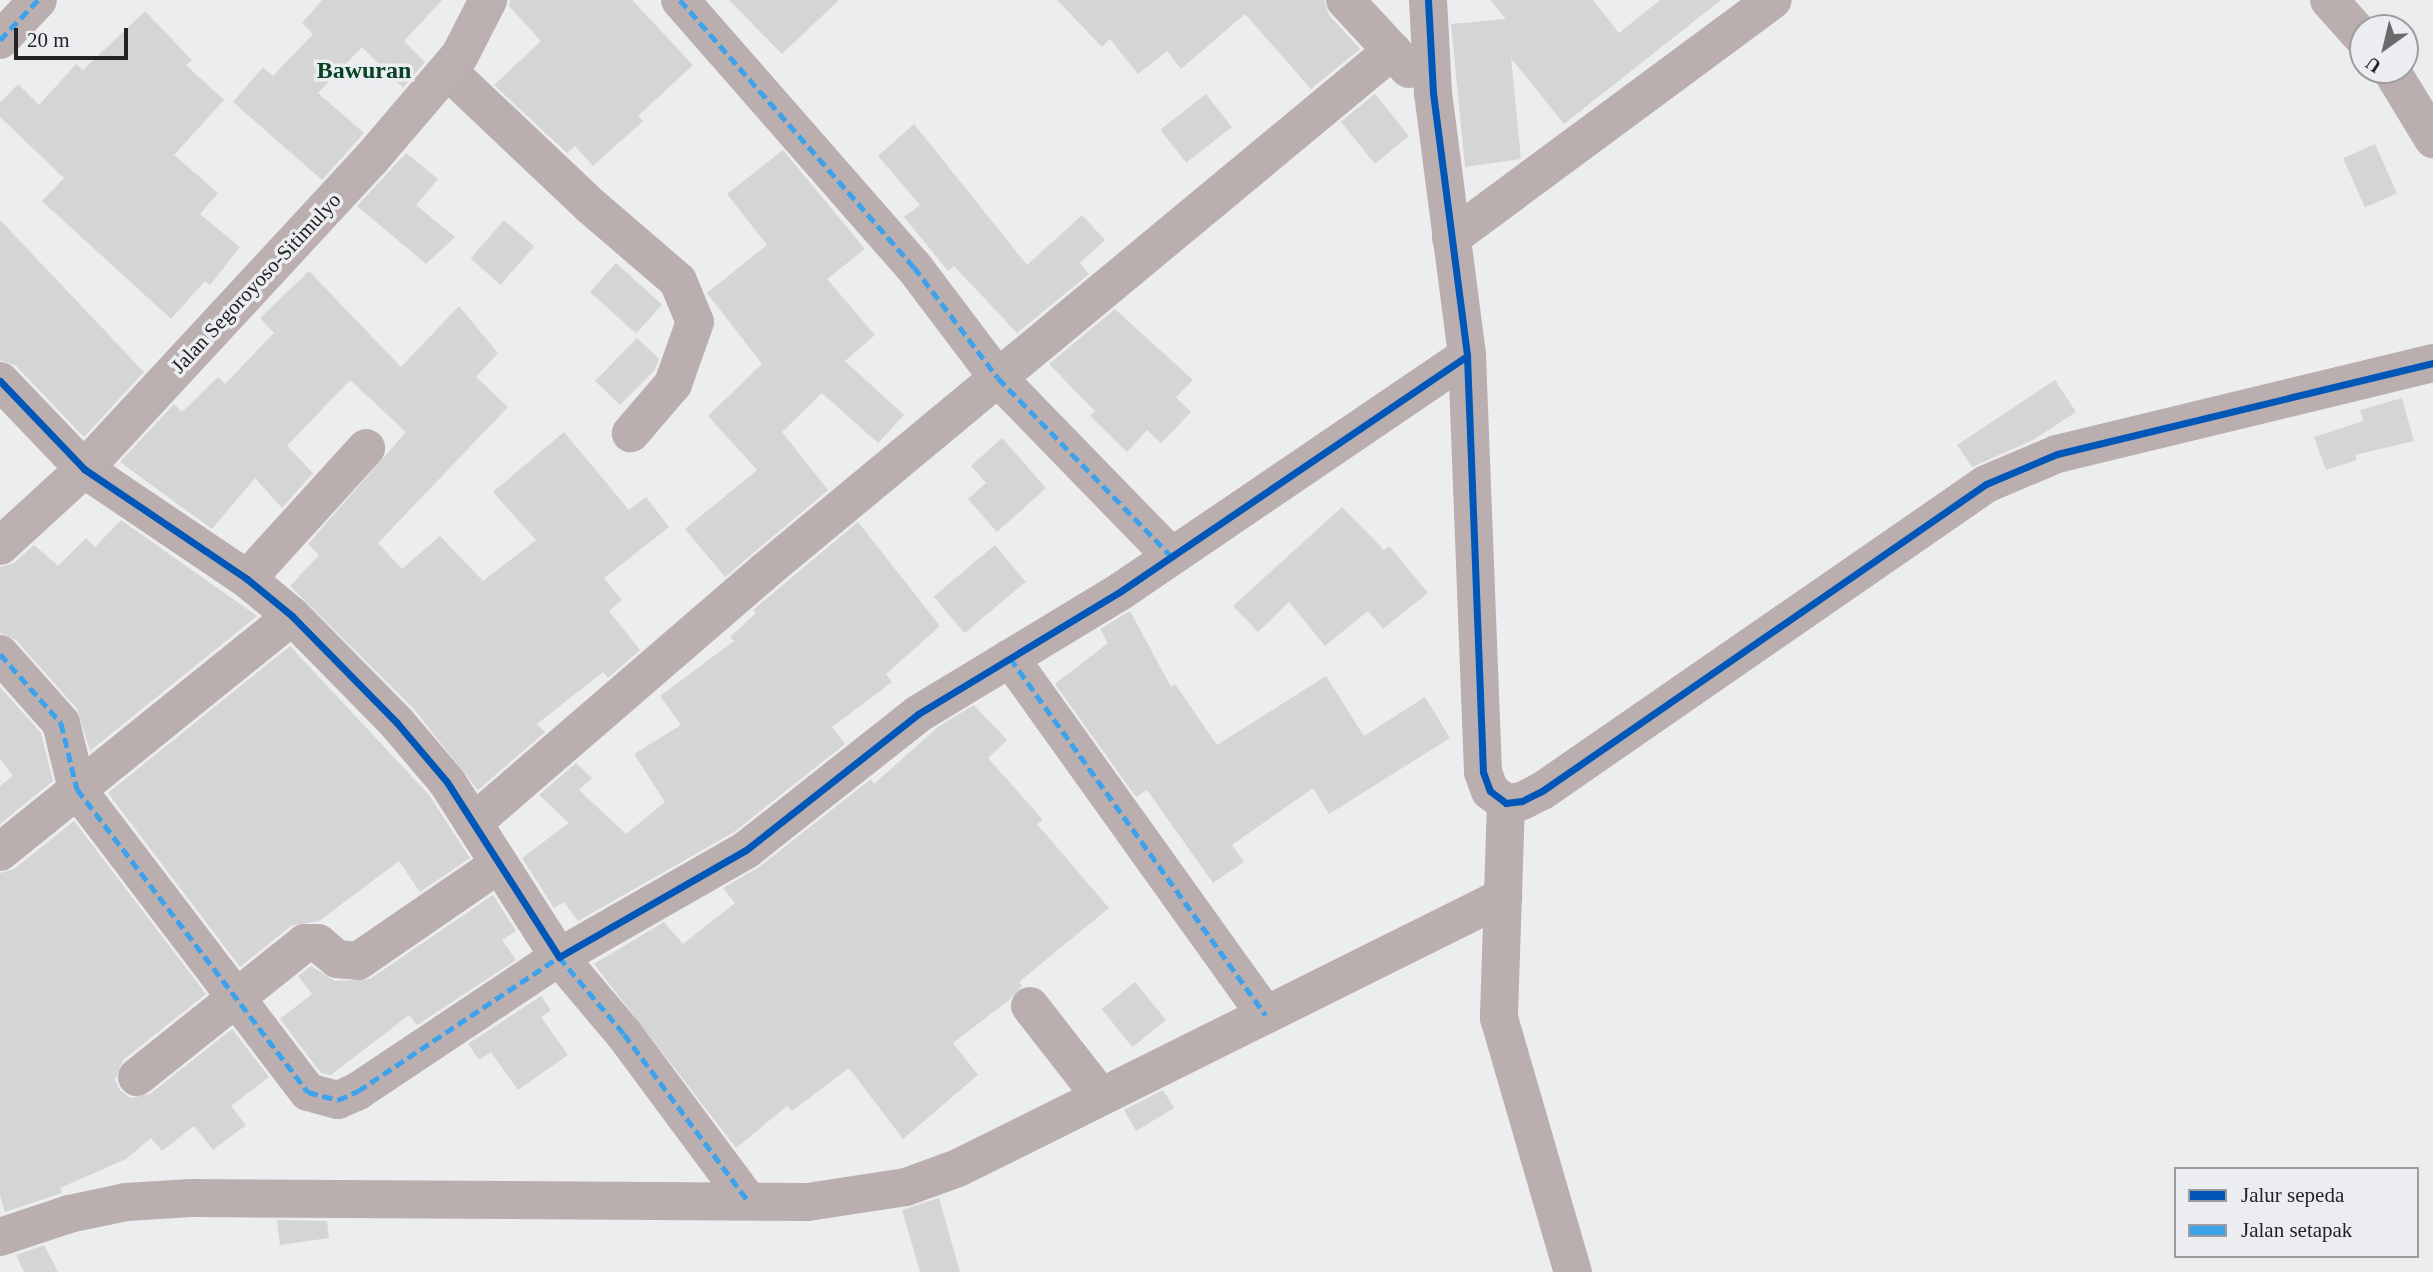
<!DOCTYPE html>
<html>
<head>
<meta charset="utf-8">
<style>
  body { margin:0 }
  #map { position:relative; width:2433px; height:1272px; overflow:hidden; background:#ecedef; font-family:"Times New Roman",serif }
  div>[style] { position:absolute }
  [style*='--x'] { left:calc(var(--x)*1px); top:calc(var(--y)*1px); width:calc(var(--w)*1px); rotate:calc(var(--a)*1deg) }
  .building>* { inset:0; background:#d5d5d7; transform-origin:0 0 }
  .minor>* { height:38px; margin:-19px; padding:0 19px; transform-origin:19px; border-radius:19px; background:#bbaeae }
  .major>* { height:38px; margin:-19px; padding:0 19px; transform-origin:19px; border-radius:19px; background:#bbb0af }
  .quiet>* { height:5px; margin-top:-2.5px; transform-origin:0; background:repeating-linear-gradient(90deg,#3ea2eb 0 10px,transparent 0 15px) }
  .cycleway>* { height:7px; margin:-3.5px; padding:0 3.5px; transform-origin:3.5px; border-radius:3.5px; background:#0057b8 }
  span { translate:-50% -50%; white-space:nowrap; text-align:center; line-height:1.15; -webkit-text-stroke:7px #ebedf0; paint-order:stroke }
  .street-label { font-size:21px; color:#222324 }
  .quarter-label { font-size:24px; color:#064223; font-weight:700 }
  .legend { position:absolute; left:2174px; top:1167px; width:245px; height:91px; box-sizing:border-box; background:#ebedf0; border:2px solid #9b9c9e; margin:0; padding:9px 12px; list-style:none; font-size:21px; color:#222324 }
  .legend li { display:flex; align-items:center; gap:14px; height:35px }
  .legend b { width:35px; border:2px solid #9b9c9e }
  .north { position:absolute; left:2349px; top:14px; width:70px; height:70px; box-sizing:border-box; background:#ebedf0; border:2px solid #9b9c9e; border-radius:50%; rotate:214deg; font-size:19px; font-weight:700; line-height:28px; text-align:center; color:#222324 }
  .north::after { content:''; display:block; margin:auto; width:24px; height:32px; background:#696a6b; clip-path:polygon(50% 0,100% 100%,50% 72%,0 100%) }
  .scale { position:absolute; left:14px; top:28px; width:114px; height:32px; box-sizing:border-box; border:4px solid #222324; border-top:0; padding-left:9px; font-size:21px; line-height:24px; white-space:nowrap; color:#222324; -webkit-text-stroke:5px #ebedf0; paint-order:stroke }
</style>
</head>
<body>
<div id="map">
  <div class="building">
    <div style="clip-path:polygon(322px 0,442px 0,404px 41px,425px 62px,403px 88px,362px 47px,318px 93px,364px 133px,322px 180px,233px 102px,263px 67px,273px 76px,313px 34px,302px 23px)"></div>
    <div style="clip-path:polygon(510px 0,632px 0,693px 65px,638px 116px,643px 121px,593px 166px,575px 146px,567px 153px,494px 85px,541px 41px,509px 6px)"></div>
    <div style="clip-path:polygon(729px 0,839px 0,782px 54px)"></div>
    <div style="clip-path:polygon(1057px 0,1324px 0,1329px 15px,1360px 49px,1311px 89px,1245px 14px,1181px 69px,1167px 51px,1138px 74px,1110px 39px,1102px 47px)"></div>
    <div style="clip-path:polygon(1490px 0,1593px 0,1619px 33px,1660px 0,1721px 0,1564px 124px,1511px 58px,1521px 159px,1465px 167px,1451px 24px,1506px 19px)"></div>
    <div style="clip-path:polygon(145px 11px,192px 60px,186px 65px,224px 100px,174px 155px,218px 193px,200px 214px,240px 247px,210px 285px,205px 281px,171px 319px,42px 201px,64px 178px,0 117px,0 103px,18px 84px,39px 105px,76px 64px,83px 70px)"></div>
    <div style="left:1206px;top:94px;width:42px;height:58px;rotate:52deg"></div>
    <div style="left:1375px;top:94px;width:54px;height:44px;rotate:51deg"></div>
    <div style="clip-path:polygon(914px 124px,1027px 265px,1082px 215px,1105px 240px,1080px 263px,1089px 274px,1017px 333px,954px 266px,948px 271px,904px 217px,920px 205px,878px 156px)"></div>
    <div style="left:2375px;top:144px;width:54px;height:35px;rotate:66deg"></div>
    <div style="clip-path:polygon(783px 150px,865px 249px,827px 279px,875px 335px,845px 361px,904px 415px,878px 443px,822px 393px,782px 432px,828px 490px,725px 577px,685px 529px,757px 470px,708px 416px,762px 364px,707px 293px,767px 245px,727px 194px)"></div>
    <div style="clip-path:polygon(406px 153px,438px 179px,416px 205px,455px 237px,426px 264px,357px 206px)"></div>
    <div style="clip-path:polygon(0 220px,144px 372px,84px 437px,16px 366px,0 360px)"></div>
    <div style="left:504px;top:220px;width:40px;height:51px;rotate:41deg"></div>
    <div style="left:616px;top:263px;width:62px;height:39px;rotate:42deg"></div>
    <div style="clip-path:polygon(309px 271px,401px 367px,459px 306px,498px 353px,476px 377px,508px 407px,378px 543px,402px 569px,440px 536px,483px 581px,536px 540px,493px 492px,564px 432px,629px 510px,646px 497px,669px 527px,604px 578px,622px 600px,609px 611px,640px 650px,608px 678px,603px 672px,537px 724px,545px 732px,478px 790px,413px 708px,290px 586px,319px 555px,308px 544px,406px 432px,350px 380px,287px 446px,313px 473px,282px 508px,255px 478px,212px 529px,120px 462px,174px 404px,182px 412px,218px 377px,225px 384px,274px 333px,260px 318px)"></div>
    <div style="clip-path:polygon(1115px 309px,1193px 380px,1176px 397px,1191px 412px,1161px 443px,1147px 430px,1127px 452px,1090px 416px,1095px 411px,1049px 364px)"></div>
    <div style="clip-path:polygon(637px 338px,659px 359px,655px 370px,620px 405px,595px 381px)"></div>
    <div style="clip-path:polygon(2055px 380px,2076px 412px,2033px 440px,1972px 467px,1957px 445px)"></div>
    <div style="clip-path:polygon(2402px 398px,2414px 441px,2355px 455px,2357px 460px,2326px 470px,2314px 437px,2363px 421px,2360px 410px)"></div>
    <div style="clip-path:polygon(1002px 438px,1046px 488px,997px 532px,968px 499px,986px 483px,971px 466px)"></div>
    <div style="clip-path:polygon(1342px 507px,1384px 550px,1389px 546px,1428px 593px,1383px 629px,1368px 611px,1325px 646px,1289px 602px,1258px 632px,1233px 606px)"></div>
    <div style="clip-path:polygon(121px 520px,257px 616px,90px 751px,77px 709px,16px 640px,0 633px,0 567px,14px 563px,34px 545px,58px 566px,86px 538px,95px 547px)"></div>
    <div style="clip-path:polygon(858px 522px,940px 626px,886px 674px,892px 682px,832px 727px,845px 744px,734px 832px,578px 921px,564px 902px,554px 908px,522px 858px,569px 823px,539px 795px,576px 763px,592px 778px,579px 790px,626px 834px,665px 802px,634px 754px,681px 725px,660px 696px,734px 641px,730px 637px,756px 613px,753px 610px)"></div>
    <div style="left:995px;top:545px;width:48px;height:80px;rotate:50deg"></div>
    <div style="clip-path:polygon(1130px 611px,1171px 687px,1175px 684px,1217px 745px,1326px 676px,1364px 736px,1425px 697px,1450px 738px,1329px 814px,1313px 788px,1232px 845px,1244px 862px,1213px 883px,1147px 790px,1136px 797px,1055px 684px,1108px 643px,1100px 629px)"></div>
    <div style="clip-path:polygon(290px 646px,429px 795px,470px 858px,420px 892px,399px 861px,319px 921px,291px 926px,240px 967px,108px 793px)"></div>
    <div style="clip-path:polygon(0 687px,41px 733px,53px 781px,0 824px,0 786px,13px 776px,0 759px)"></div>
    <div style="clip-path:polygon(974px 705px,1007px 740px,988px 758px,1043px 820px,1037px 824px,1109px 908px,1019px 982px,1022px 986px,1009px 1000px,953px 1043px,978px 1075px,903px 1139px,849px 1068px,792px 1111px,787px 1106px,736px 1148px,594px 964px,664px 922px,683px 944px,735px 903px,723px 888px,759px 867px,871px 779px,874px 784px,938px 727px)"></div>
    <div style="clip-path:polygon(74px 821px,206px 994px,123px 1060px,115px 1080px,120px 1090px,130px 1098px,150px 1094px,232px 1029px,269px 1077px,231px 1106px,246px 1125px,213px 1150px,194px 1126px,162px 1151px,151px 1138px,126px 1159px,60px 1188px,62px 1193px,5px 1212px,0 1195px,0 873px,14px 869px)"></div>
    <div style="clip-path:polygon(493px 895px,516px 931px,502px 940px,516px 960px,417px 1025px,409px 1015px,331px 1075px,321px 1073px,280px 1019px,312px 994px,298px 976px,311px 966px,335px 981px,370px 979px)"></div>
    <div style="left:1135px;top:982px;width:49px;height:43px;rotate:51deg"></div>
    <div style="clip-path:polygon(541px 996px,551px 1010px,541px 1017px,568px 1055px,518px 1090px,491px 1052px,479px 1060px,468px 1044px)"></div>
    <div style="clip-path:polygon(1163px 1090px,1174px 1108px,1136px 1131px,1124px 1110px)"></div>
    <div style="clip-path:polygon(939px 1198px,960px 1272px,920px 1272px,902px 1210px)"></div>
    <div style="clip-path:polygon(277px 1220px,327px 1221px,329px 1238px,280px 1245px)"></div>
    <div style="clip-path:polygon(44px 1245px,58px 1272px,24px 1272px,16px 1255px)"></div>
  </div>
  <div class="minor">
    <div style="--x:680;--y:0;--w:355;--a:48.8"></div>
    <div style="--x:914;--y:267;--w:139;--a:52.9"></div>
    <div style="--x:998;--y:378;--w:248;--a:45.8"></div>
    <div style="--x:1345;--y:0;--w:94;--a:47.2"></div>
    <div style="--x:1428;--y:0;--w:93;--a:86.9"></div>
    <div style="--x:1433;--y:93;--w:265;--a:82.6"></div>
    <div style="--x:1467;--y:356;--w:416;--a:87.8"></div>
    <div style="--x:1483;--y:772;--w:20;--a:70"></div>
    <div style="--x:1490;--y:791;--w:20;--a:37"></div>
    <div style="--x:1506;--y:803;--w:16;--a:-7"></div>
    <div style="--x:1522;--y:801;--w:22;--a:-27"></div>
    <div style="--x:1542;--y:791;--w:540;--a:-34.66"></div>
    <div style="--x:1986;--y:484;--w:77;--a:-22.9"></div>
    <div style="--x:2057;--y:454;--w:387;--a:-13.6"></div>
    <div style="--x:2329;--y:0;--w:51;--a:48.2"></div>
    <div style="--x:0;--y:40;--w:55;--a:-46.5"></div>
    <div style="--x:2391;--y:70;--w:81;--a:58.7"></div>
    <div style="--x:448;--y:71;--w:198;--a:43.4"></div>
    <div style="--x:592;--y:207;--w:113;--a:40.7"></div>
    <div style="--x:678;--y:281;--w:44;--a:67.5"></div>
    <div style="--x:695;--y:322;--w:66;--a:109.5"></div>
    <div style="--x:673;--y:384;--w:65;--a:130.6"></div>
    <div style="--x:1451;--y:238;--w:400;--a:-36.5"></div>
    <div style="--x:0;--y:381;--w:122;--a:46.3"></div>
    <div style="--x:84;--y:469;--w:197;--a:34"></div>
    <div style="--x:247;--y:579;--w:58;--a:39.4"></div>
    <div style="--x:292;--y:616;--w:150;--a:45.5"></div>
    <div style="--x:397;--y:723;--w:77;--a:49.7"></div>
    <div style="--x:447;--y:782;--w:208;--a:57.4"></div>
    <div style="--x:559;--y:957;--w:215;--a:-29.8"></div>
    <div style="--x:746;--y:850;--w:219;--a:-38.3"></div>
    <div style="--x:918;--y:714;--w:237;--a:-31.2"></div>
    <div style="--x:1121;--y:591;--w:418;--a:-34.2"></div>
    <div style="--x:247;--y:579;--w:177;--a:-47.7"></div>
    <div style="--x:0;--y:654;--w:92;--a:48.5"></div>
    <div style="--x:61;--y:723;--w:68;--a:76.4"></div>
    <div style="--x:77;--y:789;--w:381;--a:52.7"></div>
    <div style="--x:308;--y:1092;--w:31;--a:15"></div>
    <div style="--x:338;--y:1100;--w:22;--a:-24"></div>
    <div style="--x:358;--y:1091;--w:242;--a:-33.7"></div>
    <div style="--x:559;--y:957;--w:101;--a:49.8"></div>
    <div style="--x:624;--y:1034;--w:208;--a:53.4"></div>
    <div style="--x:1010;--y:658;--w:439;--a:54.4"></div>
    <div style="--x:1506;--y:803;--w:215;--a:91.9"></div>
    <div style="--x:1499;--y:1018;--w:265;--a:73.8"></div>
    <div style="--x:473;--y:823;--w:386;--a:-40.8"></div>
    <div style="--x:765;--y:571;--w:815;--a:-39.67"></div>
    <div style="--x:0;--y:852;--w:375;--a:-38.9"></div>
    <div style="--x:1030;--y:1006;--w:115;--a:52"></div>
    <div style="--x:137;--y:1077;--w:215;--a:-38.6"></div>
    <div style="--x:305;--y:943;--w:13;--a:0"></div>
    <div style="--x:318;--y:943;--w:25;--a:40"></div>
    <div style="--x:337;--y:959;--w:21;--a:5"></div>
    <div style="--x:358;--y:961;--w:171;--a:-34.5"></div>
    <div style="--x:0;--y:1237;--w:73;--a:-18.4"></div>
    <div style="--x:69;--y:1214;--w:58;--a:-11.9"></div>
    <div style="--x:126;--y:1202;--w:65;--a:-3.5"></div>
    <div style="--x:191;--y:1198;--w:617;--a:0.37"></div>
    <div style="--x:808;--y:1202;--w:99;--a:-8.7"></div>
    <div style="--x:906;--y:1187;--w:55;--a:-20.1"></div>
    <div style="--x:958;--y:1168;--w:609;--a:-26.44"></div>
  </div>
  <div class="major">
    <div style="--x:0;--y:546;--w:114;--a:-42.5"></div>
    <div style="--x:84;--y:469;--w:424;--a:-47.2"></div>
    <div style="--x:372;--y:158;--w:135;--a:-49.5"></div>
    <div style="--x:460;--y:55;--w:62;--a:-63"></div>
  </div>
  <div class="quiet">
    <div style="--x:680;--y:0;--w:355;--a:48.8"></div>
    <div style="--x:914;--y:267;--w:139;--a:52.9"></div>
    <div style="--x:998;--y:378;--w:248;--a:45.8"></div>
    <div style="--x:0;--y:40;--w:55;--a:-46.5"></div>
    <div style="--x:0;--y:654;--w:92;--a:48.5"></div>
    <div style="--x:61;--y:723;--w:68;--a:76.4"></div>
    <div style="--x:77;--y:789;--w:381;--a:52.7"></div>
    <div style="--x:308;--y:1092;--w:31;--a:15"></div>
    <div style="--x:338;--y:1100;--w:22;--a:-24"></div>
    <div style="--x:358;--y:1091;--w:242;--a:-33.7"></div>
    <div style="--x:559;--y:957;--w:101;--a:49.8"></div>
    <div style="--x:624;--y:1034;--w:208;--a:53.4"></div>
    <div style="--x:1010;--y:658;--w:439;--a:54.4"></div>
  </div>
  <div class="cycleway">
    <div style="--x:1428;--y:0;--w:93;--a:86.9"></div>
    <div style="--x:1433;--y:93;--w:265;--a:82.6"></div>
    <div style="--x:1467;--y:356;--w:416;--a:87.8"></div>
    <div style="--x:1483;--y:772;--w:20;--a:70"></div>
    <div style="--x:1490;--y:791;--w:20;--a:37"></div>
    <div style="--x:1506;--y:803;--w:16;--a:-7"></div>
    <div style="--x:1522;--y:801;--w:22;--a:-27"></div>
    <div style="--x:1542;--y:791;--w:540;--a:-34.66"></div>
    <div style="--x:1986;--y:484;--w:77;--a:-22.9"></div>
    <div style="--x:2057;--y:454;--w:387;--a:-13.6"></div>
    <div style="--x:0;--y:381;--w:122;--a:46.3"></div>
    <div style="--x:84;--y:469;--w:197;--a:34"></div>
    <div style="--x:247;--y:579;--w:58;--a:39.4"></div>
    <div style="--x:292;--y:616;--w:150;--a:45.5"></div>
    <div style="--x:397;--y:723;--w:77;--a:49.7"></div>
    <div style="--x:447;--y:782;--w:208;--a:57.4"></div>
    <div style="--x:559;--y:957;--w:215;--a:-29.8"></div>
    <div style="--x:746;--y:850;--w:219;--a:-38.3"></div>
    <div style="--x:918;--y:714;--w:237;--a:-31.2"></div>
    <div style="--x:1121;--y:591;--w:418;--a:-34.2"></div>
  </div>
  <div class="street-label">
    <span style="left:256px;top:283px;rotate:-47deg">Jalan Segoroyoso-Sitimulyo</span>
  </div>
  <div class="quarter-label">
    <span style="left:364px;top:71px">Bawuran</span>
  </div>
  <ul class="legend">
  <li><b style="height:9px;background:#0057b8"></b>Jalur sepeda</li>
  <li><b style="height:9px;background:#3ea2eb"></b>Jalan setapak</li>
  </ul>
  <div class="north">U</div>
  <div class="scale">20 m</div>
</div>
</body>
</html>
